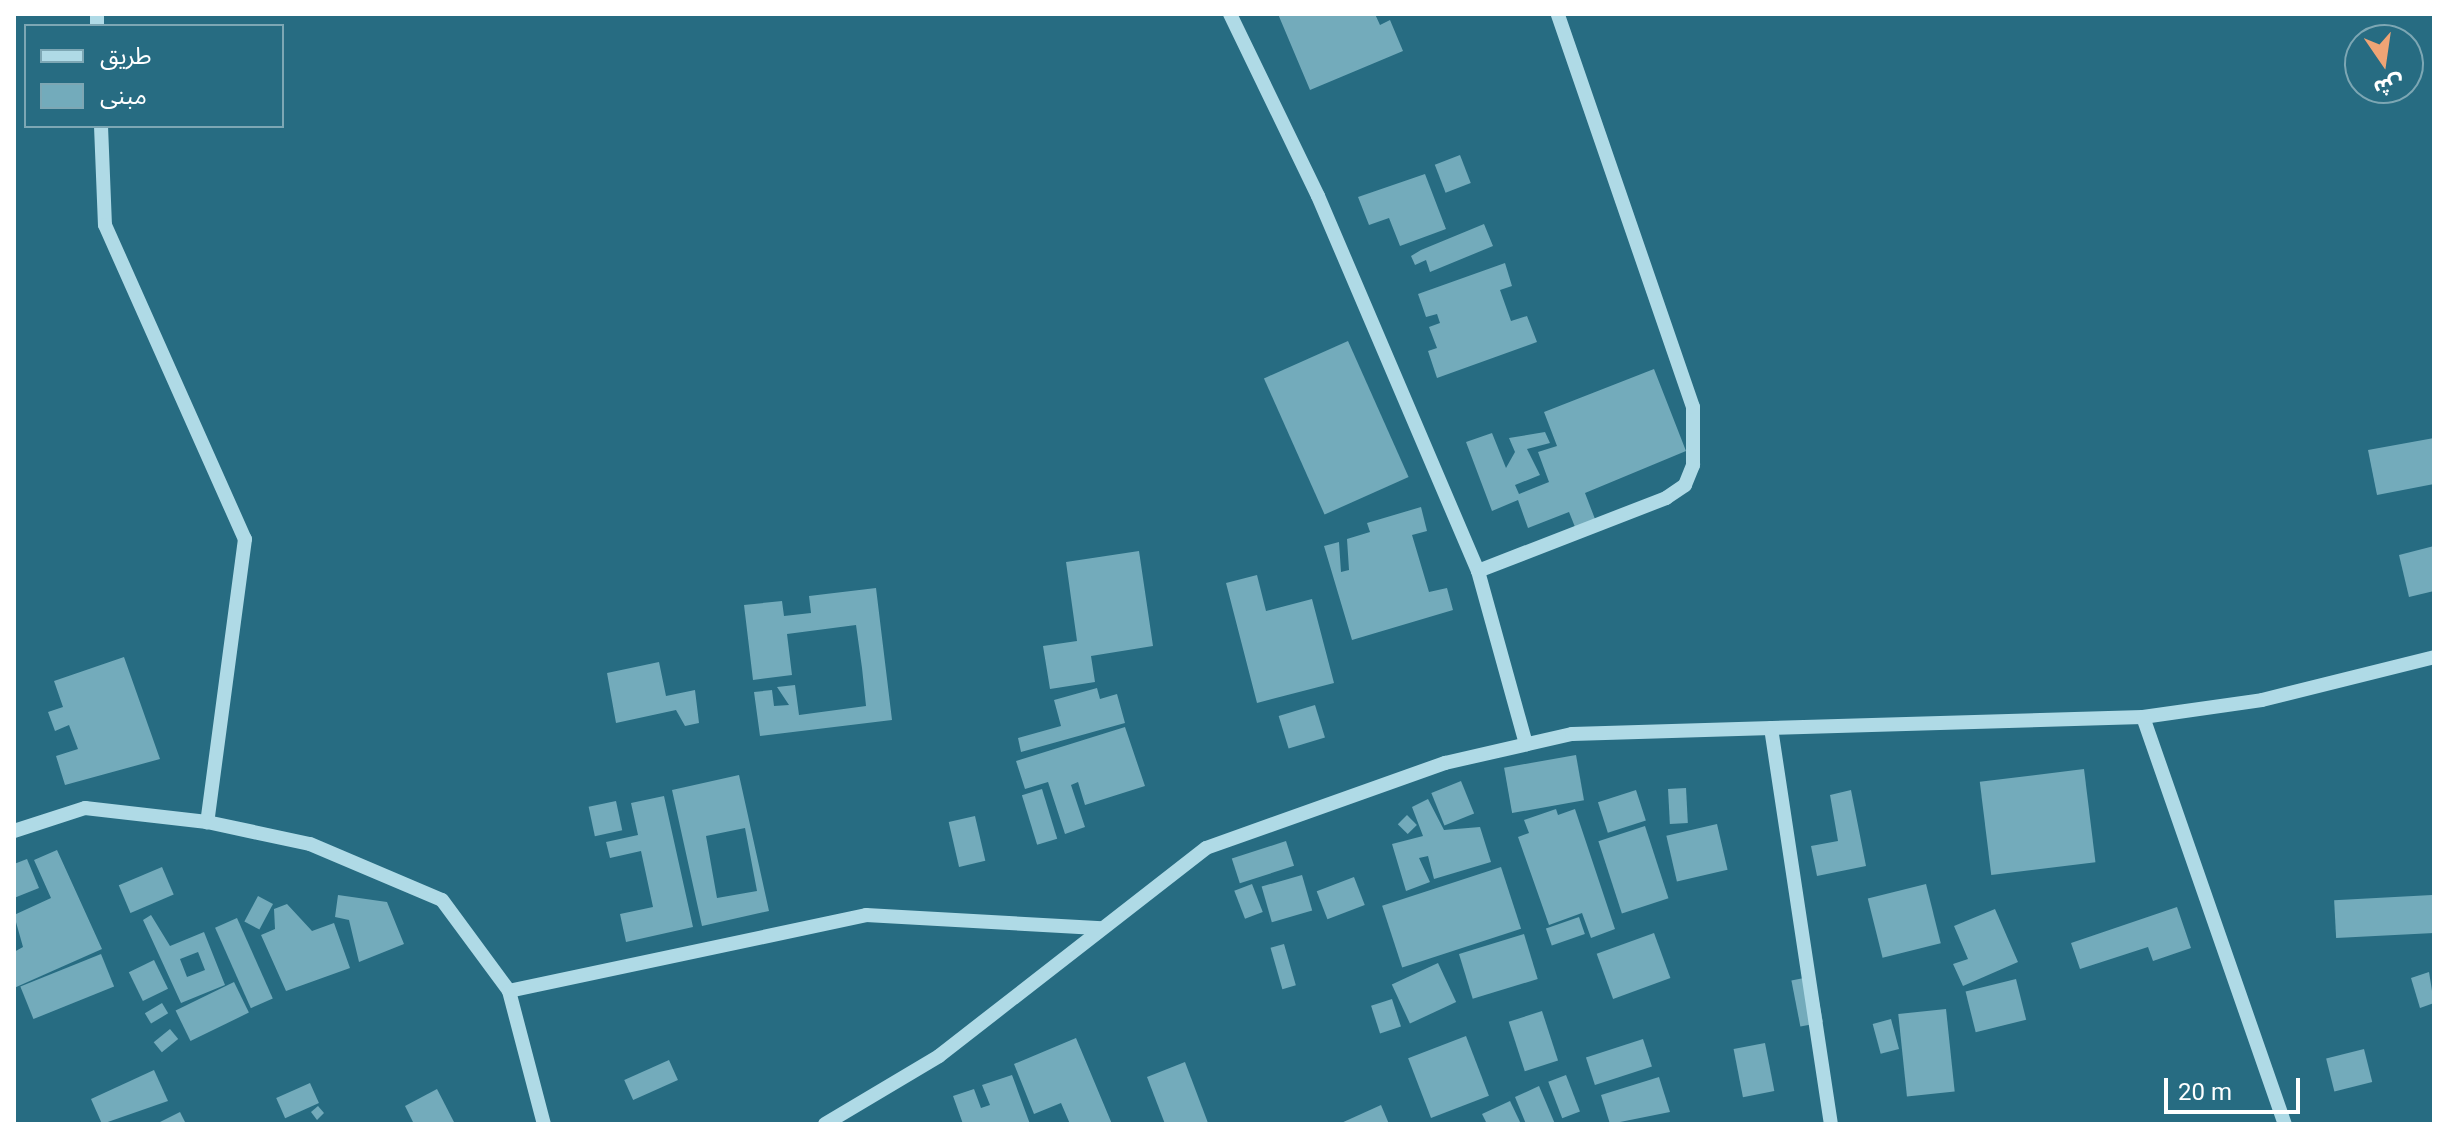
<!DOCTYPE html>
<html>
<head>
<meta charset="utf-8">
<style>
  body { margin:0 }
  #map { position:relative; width:2448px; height:1138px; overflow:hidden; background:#276c82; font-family:Roboto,"Noto Sans Arabic",sans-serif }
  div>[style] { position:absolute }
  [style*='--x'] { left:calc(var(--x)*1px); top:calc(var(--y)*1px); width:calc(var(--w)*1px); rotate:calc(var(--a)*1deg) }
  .building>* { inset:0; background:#73abbb; transform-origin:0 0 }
  .minor>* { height:14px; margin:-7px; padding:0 7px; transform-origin:7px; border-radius:7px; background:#afdae6 }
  span { translate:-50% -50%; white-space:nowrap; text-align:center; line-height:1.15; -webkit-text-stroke:8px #276c82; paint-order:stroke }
  .frame { position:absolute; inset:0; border:16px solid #fff; pointer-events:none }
  .legend { position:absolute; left:24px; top:24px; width:260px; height:104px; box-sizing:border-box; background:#276c82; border:2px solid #7da7b4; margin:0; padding:10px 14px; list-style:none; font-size:24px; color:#fff }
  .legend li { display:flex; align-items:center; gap:16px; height:40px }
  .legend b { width:40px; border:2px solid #7da7b4 }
  .north { position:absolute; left:2344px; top:24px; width:80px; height:80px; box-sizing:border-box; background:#276c82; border:2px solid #7da7b4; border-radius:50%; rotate:167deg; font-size:22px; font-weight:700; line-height:32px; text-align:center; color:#fff }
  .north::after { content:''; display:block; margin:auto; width:28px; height:36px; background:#efa475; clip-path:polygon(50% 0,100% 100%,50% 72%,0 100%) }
  .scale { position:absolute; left:2164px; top:1078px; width:136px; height:36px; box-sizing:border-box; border:4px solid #fff; border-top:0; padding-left:10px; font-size:24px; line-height:28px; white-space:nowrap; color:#fff; -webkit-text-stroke:6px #276c82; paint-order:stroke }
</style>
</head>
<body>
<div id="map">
  <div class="building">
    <div style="clip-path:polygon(1278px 14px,1375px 14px,1380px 25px,1390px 20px,1403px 51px,1310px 90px)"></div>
    <div style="left:1460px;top:155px;width:30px;height:27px;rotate:69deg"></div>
    <div style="clip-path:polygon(1425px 174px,1446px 229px,1400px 246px,1389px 218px,1369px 225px,1358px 197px)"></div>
    <div style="clip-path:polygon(1484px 224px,1493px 246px,1430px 272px,1426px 260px,1415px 265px,1411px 256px,1421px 250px)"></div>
    <div style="clip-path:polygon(1505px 263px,1512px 286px,1500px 290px,1511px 321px,1527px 316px,1537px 342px,1437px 378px,1428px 351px,1437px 348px,1429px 327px,1440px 323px,1437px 314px,1426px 317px,1418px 294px)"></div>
    <div style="left:1348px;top:341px;width:149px;height:92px;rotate:66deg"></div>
    <div style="clip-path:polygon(1654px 369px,1686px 451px,1585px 493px,1595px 519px,1575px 527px,1569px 512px,1528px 528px,1518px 500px,1492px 511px,1466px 442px,1492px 433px,1506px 468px,1515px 452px,1509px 438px,1545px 432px,1550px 443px,1527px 449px,1540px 475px,1515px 485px,1519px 494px,1549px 482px,1538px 452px,1557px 446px,1544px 412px)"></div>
    <div style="clip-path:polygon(2434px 438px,2434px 484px,2377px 495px,2368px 450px)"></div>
    <div style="clip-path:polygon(1421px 507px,1427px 531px,1412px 535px,1429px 592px,1447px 588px,1453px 610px,1352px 640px,1324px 546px,1339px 542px,1341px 572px,1349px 570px,1347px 539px,1370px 532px,1367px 523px)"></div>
    <div style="clip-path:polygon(2434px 546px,2434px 591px,2409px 597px,2399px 555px)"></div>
    <div style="clip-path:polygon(1139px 551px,1153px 646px,1091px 656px,1095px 682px,1050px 689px,1043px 646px,1077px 641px,1066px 562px)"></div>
    <div style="clip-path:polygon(1257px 575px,1266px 611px,1312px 599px,1334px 683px,1257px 703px,1226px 583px)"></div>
    <div style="clip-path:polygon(876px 588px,892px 720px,760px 736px,754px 692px,772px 690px,774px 706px,789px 705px,777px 687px,795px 685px,799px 715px,866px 706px,862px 668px,856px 625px,787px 634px,792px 675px,753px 680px,744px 605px,782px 601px,784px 616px,811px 613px,809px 596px)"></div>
    <div style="clip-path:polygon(124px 657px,160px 759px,65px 785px,56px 756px,78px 749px,69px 725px,55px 731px,48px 712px,63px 707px,54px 681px)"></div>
    <div style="clip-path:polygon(659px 662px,666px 696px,695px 690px,699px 723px,685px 726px,676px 710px,616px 723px,607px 673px)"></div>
    <div style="clip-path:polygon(1097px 688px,1100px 699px,1117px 694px,1125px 723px,1021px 752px,1018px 738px,1061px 726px,1054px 700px)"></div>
    <div style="left:1315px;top:705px;width:34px;height:38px;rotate:73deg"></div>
    <div style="clip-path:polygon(1125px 727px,1145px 786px,1085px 805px,1078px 782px,1071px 785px,1085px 827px,1065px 834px,1048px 782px,1025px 789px,1016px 761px)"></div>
    <div style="left:1576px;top:755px;width:46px;height:73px;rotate:80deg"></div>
    <div style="left:2084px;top:769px;width:94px;height:105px;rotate:83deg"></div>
    <div style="clip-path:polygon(evenodd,739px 775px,769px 911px,702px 926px,672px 790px,739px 775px,745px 828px,757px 891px,717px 898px,706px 836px,745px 828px)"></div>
    <div style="left:1461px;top:781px;width:35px;height:32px;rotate:68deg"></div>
    <div style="left:1686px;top:788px;width:35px;height:18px;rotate:87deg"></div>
    <div style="left:1042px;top:789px;width:52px;height:21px;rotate:73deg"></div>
    <div style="left:1636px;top:790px;width:32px;height:40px;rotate:72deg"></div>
    <div style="clip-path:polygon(1851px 790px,1866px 866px,1817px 876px,1811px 846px,1838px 841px,1830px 795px)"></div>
    <div style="clip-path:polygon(664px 796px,693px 927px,626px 942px,620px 914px,653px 907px,641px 851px,610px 858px,606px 842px,638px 835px,631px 803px)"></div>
    <div style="clip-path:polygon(1428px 799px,1444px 830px,1480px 827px,1491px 862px,1434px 879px,1428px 856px,1419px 858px,1430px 882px,1406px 891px,1392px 844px,1423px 836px,1412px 807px)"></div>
    <div style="left:616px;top:801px;width:30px;height:28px;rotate:78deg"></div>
    <div style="clip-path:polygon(1556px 809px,1558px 815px,1575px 809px,1615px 929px,1591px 938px,1582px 913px,1549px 925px,1518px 837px,1529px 833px,1524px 820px)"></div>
    <div style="left:1407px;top:815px;width:14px;height:13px;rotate:45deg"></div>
    <div style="left:975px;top:816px;width:46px;height:27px;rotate:77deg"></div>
    <div style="left:1717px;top:824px;width:47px;height:52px;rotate:77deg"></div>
    <div style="left:1645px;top:826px;width:76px;height:49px;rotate:72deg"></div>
    <div style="left:1286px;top:841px;width:26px;height:57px;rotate:72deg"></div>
    <div style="clip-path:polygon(57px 850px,102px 949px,14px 988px,14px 952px,23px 947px,14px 915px,51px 898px,34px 860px)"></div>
    <div style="clip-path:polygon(27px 859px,39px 888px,14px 898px,14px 864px)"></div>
    <div style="left:162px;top:867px;width:30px;height:47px;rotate:67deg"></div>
    <div style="left:1501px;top:867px;width:65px;height:125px;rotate:72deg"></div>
    <div style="left:1302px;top:875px;width:37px;height:42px;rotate:74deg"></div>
    <div style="left:1354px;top:877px;width:30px;height:40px;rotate:69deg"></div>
    <div style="left:1252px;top:884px;width:30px;height:19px;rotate:69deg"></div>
    <div style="left:1926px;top:884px;width:61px;height:60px;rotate:76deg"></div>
    <div style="clip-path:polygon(338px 895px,387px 902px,404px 944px,359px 962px,349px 920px,335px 917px)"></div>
    <div style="left:2432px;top:895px;width:38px;height:98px;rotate:87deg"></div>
    <div style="left:258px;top:896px;width:17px;height:29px;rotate:28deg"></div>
    <div style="clip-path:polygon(287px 904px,312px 931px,334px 923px,350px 968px,286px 991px,261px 935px,275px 929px,274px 909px)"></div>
    <div style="clip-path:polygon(2177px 907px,2191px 948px,2153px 961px,2148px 947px,2080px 969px,2071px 943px)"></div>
    <div style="clip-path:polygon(1995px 909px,2018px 962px,1963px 986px,1953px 964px,1968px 959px,1954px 926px)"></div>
    <div style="clip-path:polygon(evenodd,151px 915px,170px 946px,204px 932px,225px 985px,181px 1003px,143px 920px,151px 915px,198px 952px,205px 970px,187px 977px,180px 959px,198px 952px)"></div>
    <div style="left:1579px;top:917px;width:18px;height:35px;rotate:71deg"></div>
    <div style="left:237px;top:918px;width:88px;height:24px;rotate:66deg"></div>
    <div style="left:1654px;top:933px;width:48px;height:61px;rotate:70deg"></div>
    <div style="left:1524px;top:934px;width:47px;height:68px;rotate:73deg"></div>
    <div style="left:1284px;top:944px;width:43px;height:14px;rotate:74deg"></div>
    <div style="left:101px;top:954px;width:35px;height:87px;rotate:68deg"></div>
    <div style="left:154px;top:960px;width:32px;height:28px;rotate:64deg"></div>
    <div style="left:1438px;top:963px;width:43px;height:51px;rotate:65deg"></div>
    <div style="clip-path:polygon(2429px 972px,2434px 1003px,2420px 1008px,2411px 978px)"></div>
    <div style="left:1814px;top:976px;width:47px;height:23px;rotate:79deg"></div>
    <div style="left:2016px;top:979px;width:42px;height:52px;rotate:76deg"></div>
    <div style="left:234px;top:982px;width:34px;height:65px;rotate:64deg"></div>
    <div style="left:1392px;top:999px;width:29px;height:22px;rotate:72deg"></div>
    <div style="left:162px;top:1003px;width:12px;height:20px;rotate:59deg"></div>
    <div style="left:1946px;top:1009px;width:83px;height:48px;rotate:84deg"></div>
    <div style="left:1542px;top:1011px;width:52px;height:35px;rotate:72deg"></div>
    <div style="left:1891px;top:1019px;width:31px;height:19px;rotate:75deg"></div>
    <div style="left:170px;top:1029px;width:13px;height:21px;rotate:51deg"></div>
    <div style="left:1466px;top:1036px;width:64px;height:62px;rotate:69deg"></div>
    <div style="clip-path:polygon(1076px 1038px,1112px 1124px,1070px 1124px,1061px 1103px,1034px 1114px,1014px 1064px)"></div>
    <div style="left:1643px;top:1039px;width:29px;height:60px;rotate:72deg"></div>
    <div style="left:1765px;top:1043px;width:49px;height:32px;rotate:79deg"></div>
    <div style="left:2364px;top:1049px;width:34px;height:39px;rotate:76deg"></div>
    <div style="left:669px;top:1060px;width:22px;height:49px;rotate:66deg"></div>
    <div style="clip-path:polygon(1185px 1062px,1208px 1123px,1165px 1124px,1147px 1077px)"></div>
    <div style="clip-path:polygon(154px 1070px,168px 1101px,102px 1124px,91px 1099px)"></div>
    <div style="clip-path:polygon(1012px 1075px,1030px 1124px,963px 1124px,953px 1096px,974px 1089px,981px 1108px,990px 1105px,982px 1085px)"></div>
    <div style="left:1566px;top:1075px;width:39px;height:19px;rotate:69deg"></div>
    <div style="clip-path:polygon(1659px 1077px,1670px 1112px,1610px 1124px,1601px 1095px)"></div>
    <div style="left:310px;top:1083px;width:22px;height:37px;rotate:66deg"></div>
    <div style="clip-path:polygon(1539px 1086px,1555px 1124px,1526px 1124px,1515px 1097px)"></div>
    <div style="clip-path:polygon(437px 1089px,455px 1124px,414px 1124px,405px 1106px)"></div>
    <div style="clip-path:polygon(1510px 1101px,1521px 1124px,1487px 1124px,1482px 1114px)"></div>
    <div style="clip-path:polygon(1381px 1105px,1389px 1124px,1339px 1124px)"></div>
    <div style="clip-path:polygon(318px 1106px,324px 1113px,317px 1120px,311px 1112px)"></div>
    <div style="clip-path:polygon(180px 1112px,186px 1124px,156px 1124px)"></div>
  </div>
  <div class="minor">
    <div style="--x:97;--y:14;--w:12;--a:90"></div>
    <div style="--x:1230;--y:14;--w:202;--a:64.2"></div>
    <div style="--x:1318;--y:196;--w:408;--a:66.9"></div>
    <div style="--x:1478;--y:571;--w:180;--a:74.5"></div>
    <div style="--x:101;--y:126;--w:99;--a:87.7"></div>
    <div style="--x:105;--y:225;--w:344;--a:66"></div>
    <div style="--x:245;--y:539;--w:286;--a:97.6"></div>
    <div style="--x:1478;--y:571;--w:202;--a:-21.2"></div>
    <div style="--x:1666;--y:498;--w:23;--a:-34"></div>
    <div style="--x:1685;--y:485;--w:22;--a:-68"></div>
    <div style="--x:1693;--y:465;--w:58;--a:-90"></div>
    <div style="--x:1693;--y:407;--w:416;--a:-109"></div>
    <div style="--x:2143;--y:717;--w:431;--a:70.8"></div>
    <div style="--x:1771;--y:728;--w:401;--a:81.4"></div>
    <div style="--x:14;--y:831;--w:75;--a:-17.9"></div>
    <div style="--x:85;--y:808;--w:123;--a:6.5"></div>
    <div style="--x:207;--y:822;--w:105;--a:12.1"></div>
    <div style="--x:310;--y:844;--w:143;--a:23"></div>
    <div style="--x:442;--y:900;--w:113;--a:53.6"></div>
    <div style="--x:509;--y:991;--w:138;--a:75.3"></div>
    <div style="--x:509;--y:991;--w:365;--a:-12"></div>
    <div style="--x:866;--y:915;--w:236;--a:3.2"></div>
    <div style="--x:825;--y:1124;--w:133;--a:-30.8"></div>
    <div style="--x:939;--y:1056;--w:338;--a:-37.9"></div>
    <div style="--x:1206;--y:848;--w:254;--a:-19.6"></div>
    <div style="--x:1445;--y:763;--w:130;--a:-12.9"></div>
    <div style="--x:1572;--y:734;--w:571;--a:-1.71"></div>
    <div style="--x:2143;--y:717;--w:120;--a:-8.1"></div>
    <div style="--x:2262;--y:700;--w:177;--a:-14"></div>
  </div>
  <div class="frame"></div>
  <ul class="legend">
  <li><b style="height:10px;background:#afdae6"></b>طريق</li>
  <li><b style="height:22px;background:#73abbb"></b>مبنى</li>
  </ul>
  <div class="north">ش</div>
  <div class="scale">20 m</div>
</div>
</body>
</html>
